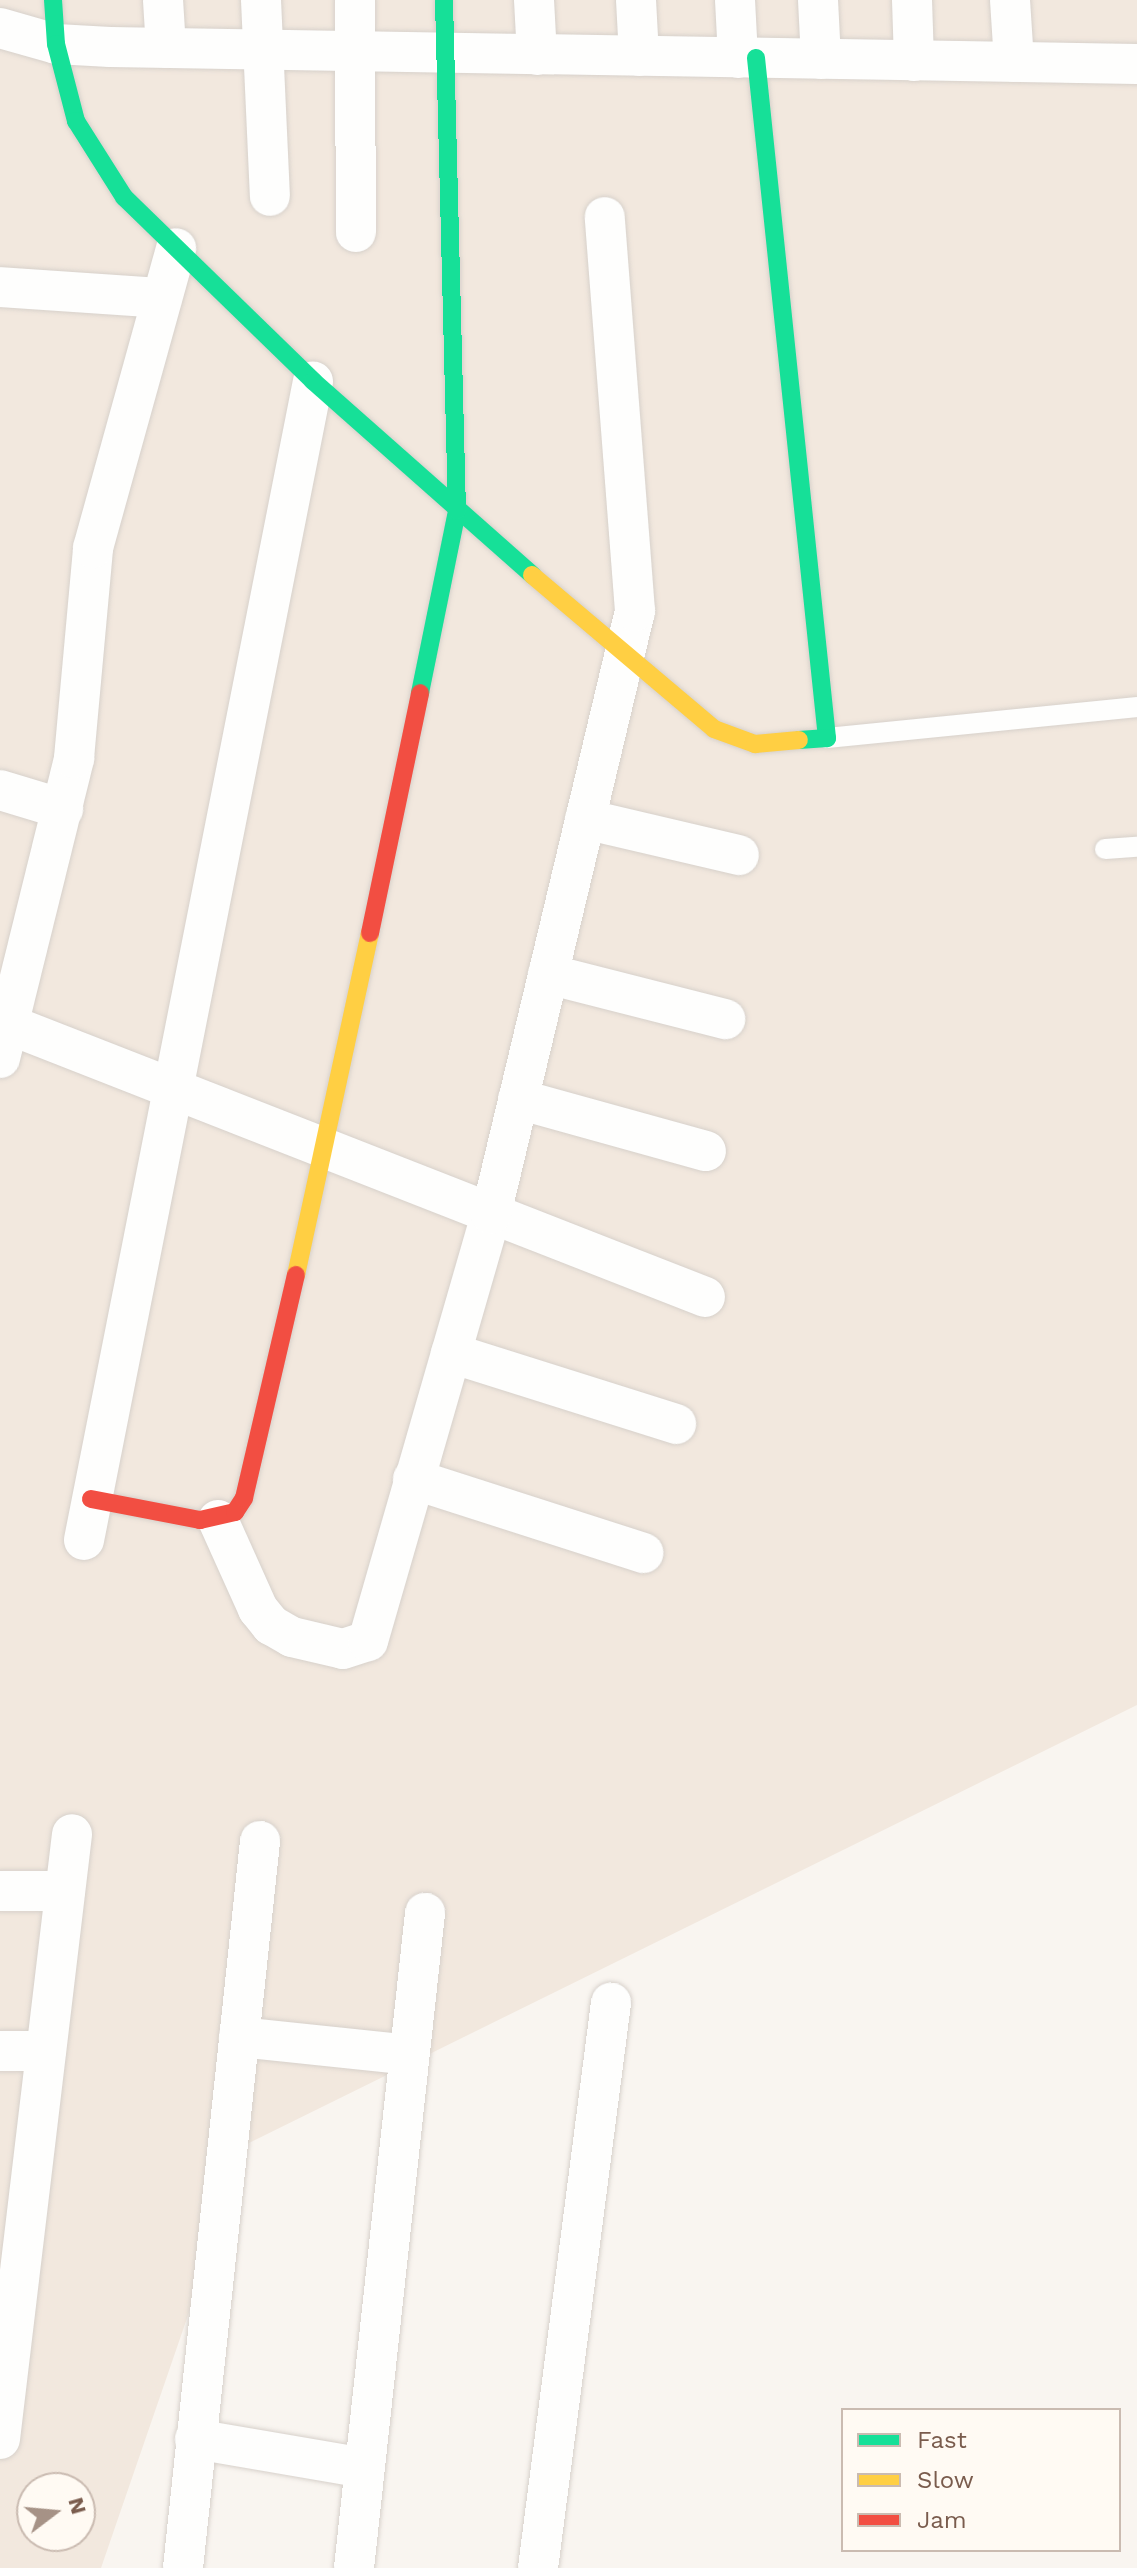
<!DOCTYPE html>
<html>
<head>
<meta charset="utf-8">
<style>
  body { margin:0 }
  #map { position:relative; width:1137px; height:2568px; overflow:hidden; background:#f9f5f0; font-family:"Work Sans",sans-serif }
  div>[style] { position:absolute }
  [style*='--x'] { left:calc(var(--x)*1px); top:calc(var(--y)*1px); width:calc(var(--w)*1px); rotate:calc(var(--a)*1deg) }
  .residential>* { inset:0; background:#f2e8de }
  .roads { filter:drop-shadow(0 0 2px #d7d1cb) drop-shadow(0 0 2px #d7d1cb) }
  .lane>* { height:20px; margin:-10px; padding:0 10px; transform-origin:10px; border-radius:10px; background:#fefefd }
  .street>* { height:40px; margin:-20px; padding:0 20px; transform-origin:20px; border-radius:20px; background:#fefefd }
  .fast>* { height:18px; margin:-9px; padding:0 9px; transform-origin:9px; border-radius:9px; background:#16e098 }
  .slow>* { height:18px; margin:-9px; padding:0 9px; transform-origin:9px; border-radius:9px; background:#ffcf43 }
  .jam>* { height:18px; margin:-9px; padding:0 9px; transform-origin:9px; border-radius:9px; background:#f24e42 }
  span { translate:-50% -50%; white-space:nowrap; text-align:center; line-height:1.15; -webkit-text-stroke:6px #fffaf3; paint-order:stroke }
  .legend { position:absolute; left:841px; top:2408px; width:280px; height:144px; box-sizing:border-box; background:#fffaf3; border:2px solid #cabbb1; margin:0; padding:10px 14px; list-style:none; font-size:24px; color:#7a5c4d }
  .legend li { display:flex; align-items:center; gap:16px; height:40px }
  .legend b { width:40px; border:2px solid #cabbb1 }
  .north { position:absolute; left:16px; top:2472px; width:80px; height:80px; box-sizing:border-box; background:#fffaf3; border:2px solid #cabbb1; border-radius:50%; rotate:74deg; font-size:22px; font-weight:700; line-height:32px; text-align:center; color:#7a5c4d }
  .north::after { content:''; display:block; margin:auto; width:28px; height:36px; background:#a69286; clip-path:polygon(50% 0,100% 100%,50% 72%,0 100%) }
</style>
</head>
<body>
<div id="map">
  <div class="residential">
    <div style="clip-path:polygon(evenodd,0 0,1137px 0,1137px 1705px,247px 2144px,101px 2568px,0 2568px,0 0,32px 2488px,80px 2488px,80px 2536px,32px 2536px,32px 2488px)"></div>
  </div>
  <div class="roads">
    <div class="lane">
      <div style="--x:827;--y:738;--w:312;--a:-5.7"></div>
      <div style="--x:1105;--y:849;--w:32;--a:-4"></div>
    </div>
    <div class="street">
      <div style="--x:163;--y:0;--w:48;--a:86.4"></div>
      <div style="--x:261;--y:0;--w:196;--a:87.4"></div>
      <div style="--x:355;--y:0;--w:232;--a:89.8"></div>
      <div style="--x:534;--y:0;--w:55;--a:86.9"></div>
      <div style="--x:636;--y:0;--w:56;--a:86.9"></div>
      <div style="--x:735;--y:0;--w:58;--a:87"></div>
      <div style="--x:818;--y:0;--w:59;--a:87.1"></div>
      <div style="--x:912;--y:0;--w:61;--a:88.1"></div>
      <div style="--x:1010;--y:0;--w:62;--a:86.3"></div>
      <div style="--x:0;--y:28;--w:58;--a:15.9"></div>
      <div style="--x:56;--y:44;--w:54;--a:3.2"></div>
      <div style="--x:110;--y:47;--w:1027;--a:0.95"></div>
      <div style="--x:0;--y:287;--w:162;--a:3.9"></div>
      <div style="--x:0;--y:790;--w:66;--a:16.8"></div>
      <div style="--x:585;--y:819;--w:158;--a:13.2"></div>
      <div style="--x:548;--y:974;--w:183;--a:14.3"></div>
      <div style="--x:0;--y:1021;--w:757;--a:21.38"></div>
      <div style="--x:0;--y:1058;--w:309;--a:-76.1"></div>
      <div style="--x:74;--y:758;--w:211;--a:-84.8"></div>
      <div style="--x:93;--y:548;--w:311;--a:-74.5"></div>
      <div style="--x:518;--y:1099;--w:195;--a:15.5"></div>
      <div style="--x:451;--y:1353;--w:236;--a:17.5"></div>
      <div style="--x:413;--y:1479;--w:242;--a:17.8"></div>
      <div style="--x:218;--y:1520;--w:98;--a:65.8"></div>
      <div style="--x:258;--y:1609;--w:21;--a:51"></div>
      <div style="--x:271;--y:1625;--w:24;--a:30"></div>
      <div style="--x:292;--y:1637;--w:52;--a:13.2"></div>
      <div style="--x:343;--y:1649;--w:26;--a:-18"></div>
      <div style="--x:368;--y:1641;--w:444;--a:-73.9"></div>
      <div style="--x:491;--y:1214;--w:620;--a:-76.57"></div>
      <div style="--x:635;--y:611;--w:395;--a:-94.4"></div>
      <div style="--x:84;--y:1540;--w:1181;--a:-78.82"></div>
      <div style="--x:0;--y:1891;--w:65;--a:0"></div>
      <div style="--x:239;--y:2037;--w:171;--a:6"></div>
      <div style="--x:0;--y:2051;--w:46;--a:0"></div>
      <div style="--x:0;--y:2439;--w:609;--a:-83.21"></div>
      <div style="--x:195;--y:2439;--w:171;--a:9.7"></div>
      <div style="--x:183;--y:2568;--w:731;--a:-83.95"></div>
      <div style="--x:354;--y:2568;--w:659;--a:-83.81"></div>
      <div style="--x:538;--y:2568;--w:570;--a:-82.64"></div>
    </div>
    <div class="fast">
      <div style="--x:53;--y:0;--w:44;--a:86.1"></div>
      <div style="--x:56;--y:44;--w:80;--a:75.4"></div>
      <div style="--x:76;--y:121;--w:90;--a:57.7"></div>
      <div style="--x:124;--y:197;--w:264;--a:44.2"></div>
      <div style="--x:313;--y:381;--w:293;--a:41.5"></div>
      <div style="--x:756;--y:58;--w:684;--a:84.04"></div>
      <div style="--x:827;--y:738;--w:28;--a:176"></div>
      <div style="--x:420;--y:693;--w:186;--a:-78.5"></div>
      <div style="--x:457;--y:511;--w:511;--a:-91.46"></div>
    </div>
    <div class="slow">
      <div style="--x:532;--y:575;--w:238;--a:40.2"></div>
      <div style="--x:714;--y:729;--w:44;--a:20.1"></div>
      <div style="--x:755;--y:744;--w:44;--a:-5.2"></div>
      <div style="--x:296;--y:1275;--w:350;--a:-77.8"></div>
    </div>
    <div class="jam">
      <div style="--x:370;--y:933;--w:245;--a:-78.2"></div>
      <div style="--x:91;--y:1499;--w:111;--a:10.9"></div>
      <div style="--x:200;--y:1520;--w:36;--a:-13"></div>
      <div style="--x:235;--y:1512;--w:17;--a:-57"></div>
      <div style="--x:244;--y:1498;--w:229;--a:-76.9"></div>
    </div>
  </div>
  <ul class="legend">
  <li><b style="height:10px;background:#16e098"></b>Fast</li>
  <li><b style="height:10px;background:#ffcf43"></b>Slow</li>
  <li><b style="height:10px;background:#f24e42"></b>Jam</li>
  </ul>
  <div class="north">N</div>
</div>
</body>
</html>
